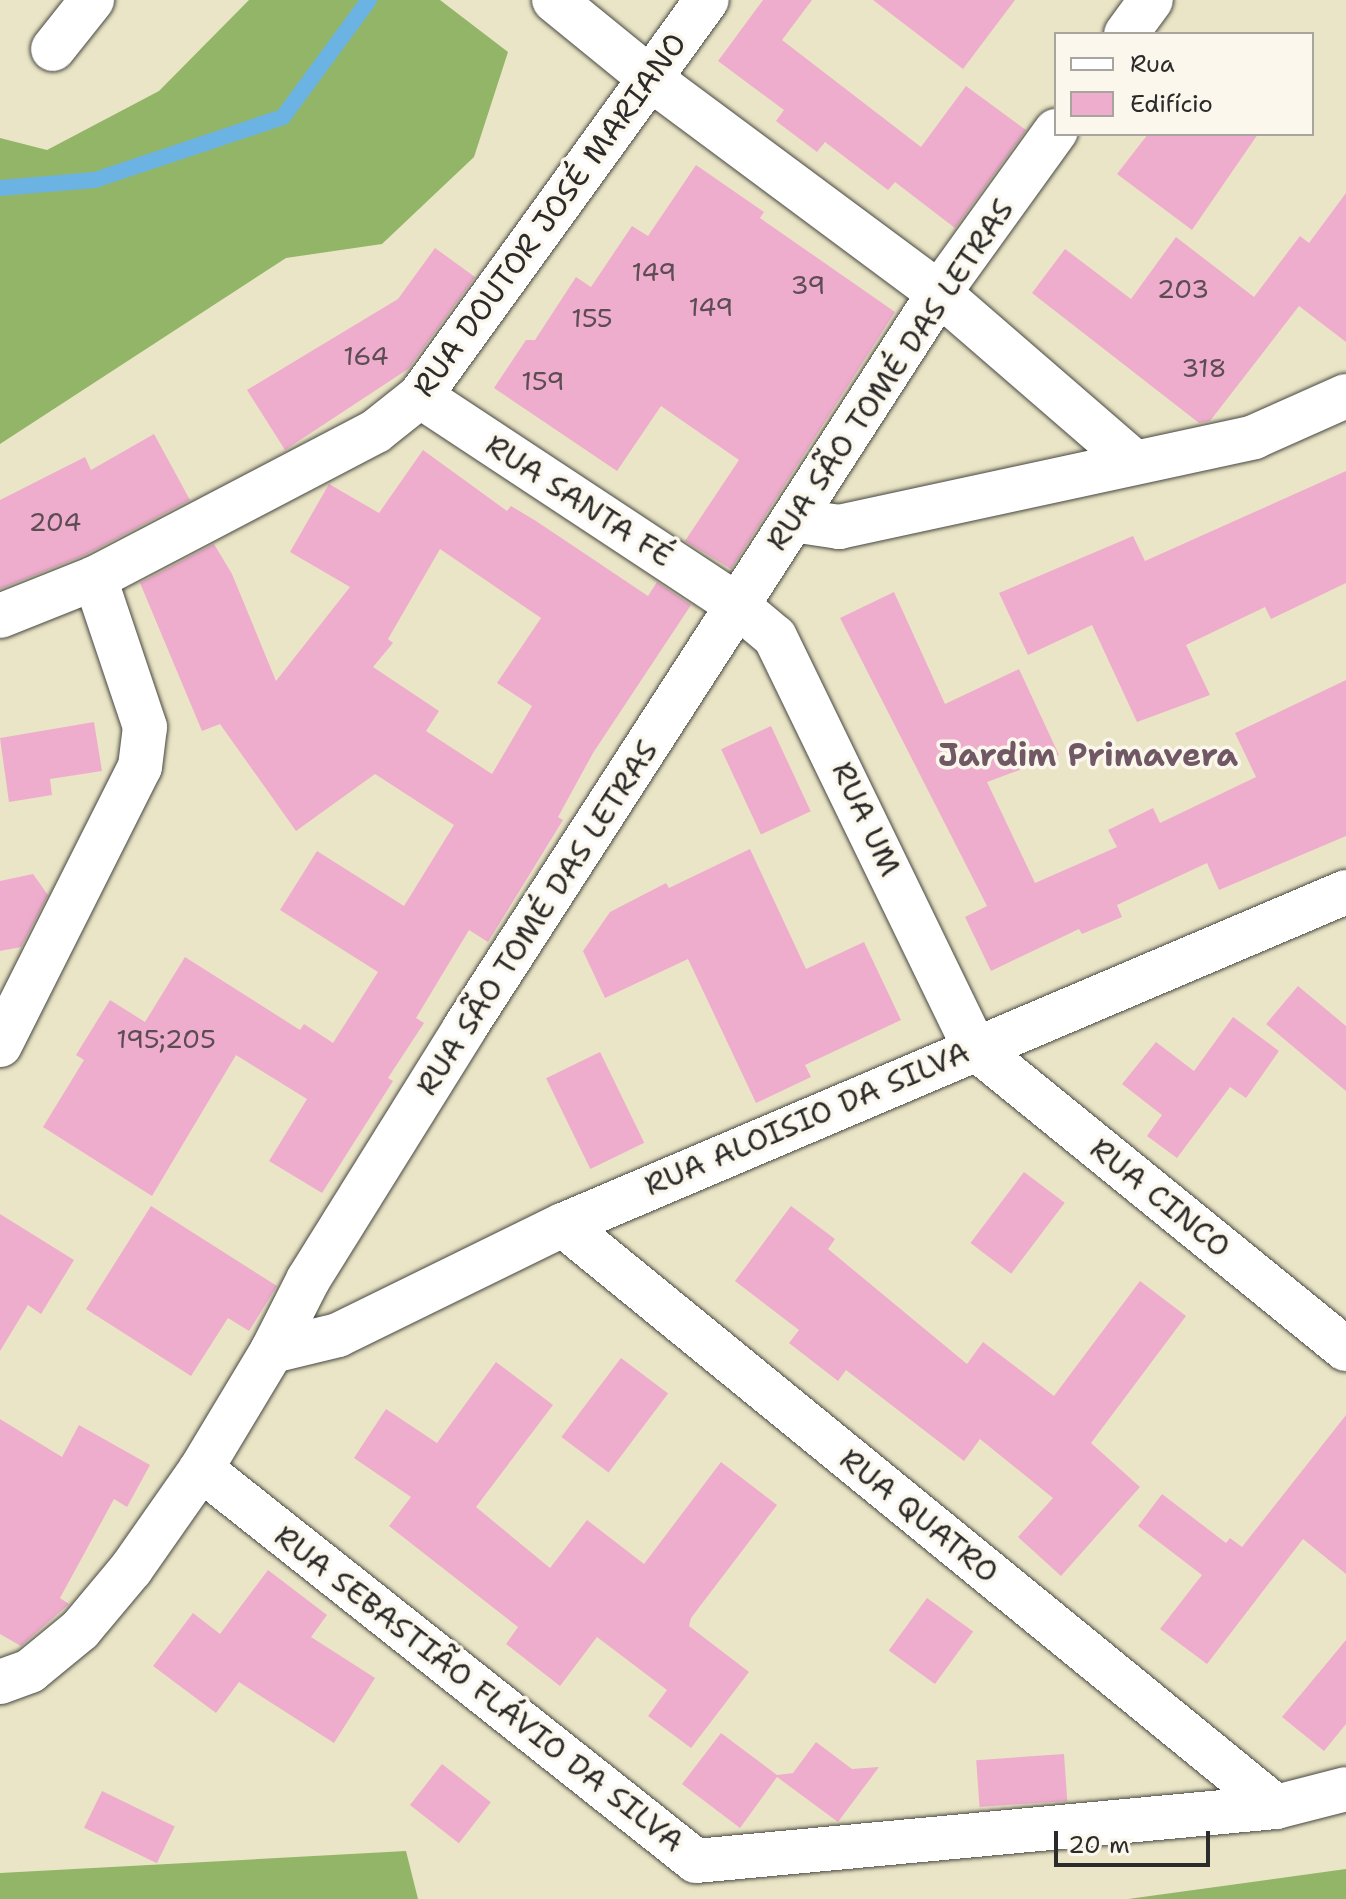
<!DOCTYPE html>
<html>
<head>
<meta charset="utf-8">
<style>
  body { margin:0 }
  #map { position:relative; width:1346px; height:1899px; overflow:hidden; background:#eae5c6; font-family:"Shantell Sans",sans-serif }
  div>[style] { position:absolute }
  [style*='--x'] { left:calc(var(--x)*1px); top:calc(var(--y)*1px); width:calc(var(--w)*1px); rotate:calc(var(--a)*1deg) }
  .forest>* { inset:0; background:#93b568 }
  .stream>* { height:16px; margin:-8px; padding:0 8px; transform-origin:8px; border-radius:8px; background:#6bb3e3 }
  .building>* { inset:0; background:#efadcd; transform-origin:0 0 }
  .roads { filter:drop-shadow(0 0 2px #484742) drop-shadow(0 0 2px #484742) }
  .street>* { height:44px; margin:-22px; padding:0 22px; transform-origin:22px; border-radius:22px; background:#fff }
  span { translate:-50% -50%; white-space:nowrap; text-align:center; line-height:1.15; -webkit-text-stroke:7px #fbf7ec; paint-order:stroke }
  .number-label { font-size:26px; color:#5c4c54 }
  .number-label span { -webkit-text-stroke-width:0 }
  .street-label { font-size:30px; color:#2b2b2b }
  .neighbourhood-label { font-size:32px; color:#705864; font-weight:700 }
  .legend { position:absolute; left:1054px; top:32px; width:260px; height:104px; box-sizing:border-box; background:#fbf7ec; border:2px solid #a8a59f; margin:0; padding:10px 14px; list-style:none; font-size:24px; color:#2b2b2b }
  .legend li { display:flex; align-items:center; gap:16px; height:40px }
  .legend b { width:40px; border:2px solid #a8a59f }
  .scale { position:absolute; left:1054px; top:1831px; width:156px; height:36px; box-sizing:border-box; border:4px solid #2b2b2b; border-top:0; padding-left:10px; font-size:24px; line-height:28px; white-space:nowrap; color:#2b2b2b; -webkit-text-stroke:6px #fbf7ec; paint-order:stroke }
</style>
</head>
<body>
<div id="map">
  <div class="forest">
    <div style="clip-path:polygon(249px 0,440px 0,508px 52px,474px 157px,382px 244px,286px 258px,0 444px,0 138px,47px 150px,159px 91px)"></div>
    <div style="clip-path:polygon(406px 1851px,418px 1899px,0 1899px,0 1873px)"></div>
    <div style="clip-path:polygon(1346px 1869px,1346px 1899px,1128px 1899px)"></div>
  </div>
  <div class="stream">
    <div style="--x:0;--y:188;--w:95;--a:-4.8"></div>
    <div style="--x:95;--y:180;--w:198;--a:-18.5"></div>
    <div style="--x:283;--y:117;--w:145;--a:-53.7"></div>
  </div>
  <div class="building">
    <div style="clip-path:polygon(763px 0,812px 0,782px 40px,921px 147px,966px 86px,1026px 130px,955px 228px,895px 182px,888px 190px,825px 142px,817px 152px,776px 121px,784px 110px,718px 61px)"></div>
    <div style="clip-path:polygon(873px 0,1015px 0,963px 69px)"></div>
    <div style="clip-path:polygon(1148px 134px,1258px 134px,1192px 230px,1117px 174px)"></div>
    <div style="clip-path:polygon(696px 165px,764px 212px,760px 218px,895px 312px,731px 569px,685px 541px,739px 460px,661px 406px,617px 471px,494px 388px,526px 340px,535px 340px,576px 277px,591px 287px,632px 226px,648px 236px)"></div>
    <div style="clip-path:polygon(1346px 193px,1346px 342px,1299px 306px,1210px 421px,1199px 423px,1032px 293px,1065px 249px,1131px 299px,1176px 237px,1254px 297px,1300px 236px,1309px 243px)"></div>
    <div style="clip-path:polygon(435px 248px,475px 277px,408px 369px,285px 450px,247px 390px,398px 299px)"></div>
    <div style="clip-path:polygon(154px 434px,190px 500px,85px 555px,0 589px,0 500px,85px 457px,91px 470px)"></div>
    <div style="clip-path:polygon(evenodd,423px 450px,507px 511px,511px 506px,536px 521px,648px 596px,657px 582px,691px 605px,593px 753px,558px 817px,563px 820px,488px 942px,469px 930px,416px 1018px,424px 1023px,388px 1078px,393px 1081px,322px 1193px,269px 1161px,307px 1099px,236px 1055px,152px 1196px,43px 1127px,84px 1060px,76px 1055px,110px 1000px,145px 1022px,185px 957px,300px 1030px,304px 1024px,333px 1043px,378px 972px,280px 910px,317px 851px,404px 906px,454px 825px,375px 774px,296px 831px,220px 724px,202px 731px,140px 583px,214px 544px,232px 574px,276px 681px,350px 587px,290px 552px,329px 484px,379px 513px,423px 450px,440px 549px,541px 618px,497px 683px,532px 706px,492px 774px,426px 731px,439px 711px,373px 667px,393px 643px,388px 639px,440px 549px)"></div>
    <div style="clip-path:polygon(1346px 471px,1346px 583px,1271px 619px,1265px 607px,1186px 645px,1210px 695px,1137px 722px,1092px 625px,1028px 655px,999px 593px,1133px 536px,1145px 561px)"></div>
    <div style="clip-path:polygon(894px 592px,945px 704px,1019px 669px,1059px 755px,987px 782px,1035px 883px,1117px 847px,1108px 830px,1153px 808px,1160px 823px,1256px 777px,1235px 733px,1346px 680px,1346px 836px,1219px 890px,1207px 863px,1117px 905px,1122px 917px,1082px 934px,1079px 929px,991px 971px,965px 917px,987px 906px,840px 618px)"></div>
    <div style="clip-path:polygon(94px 722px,102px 771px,50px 779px,52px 795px,9px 802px,0 738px)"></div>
    <div style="left:771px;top:726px;width:94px;height:55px;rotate:65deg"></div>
    <div style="clip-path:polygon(750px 849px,806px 969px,864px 942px,901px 1020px,805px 1065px,811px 1077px,756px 1103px,688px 959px,605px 998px,583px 951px,610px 912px,666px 883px,669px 888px)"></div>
    <div style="clip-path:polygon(33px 874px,48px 895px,21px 947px,0 951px,0 881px)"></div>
    <div style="clip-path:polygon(1298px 986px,1346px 1026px,1346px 1091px,1266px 1024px)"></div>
    <div style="clip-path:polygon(1233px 1017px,1279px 1051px,1246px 1098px,1230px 1087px,1177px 1158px,1147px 1136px,1162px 1115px,1122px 1084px,1156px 1042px,1194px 1071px)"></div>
    <div style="left:600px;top:1052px;width:101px;height:60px;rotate:64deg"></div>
    <div style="left:1024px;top:1172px;width:51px;height:89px;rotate:37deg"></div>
    <div style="clip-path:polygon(151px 1206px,277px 1286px,249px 1331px,228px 1318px,191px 1376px,86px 1309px)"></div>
    <div style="clip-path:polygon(791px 1206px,835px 1239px,828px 1249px,967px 1364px,983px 1342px,1054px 1396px,1140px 1281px,1186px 1316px,1091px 1443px,1140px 1487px,1061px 1576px,1018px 1537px,1053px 1498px,980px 1439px,964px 1461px,846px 1370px,838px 1381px,789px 1343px,799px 1330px,735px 1281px)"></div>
    <div style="clip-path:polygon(0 1214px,74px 1260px,41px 1314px,28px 1305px,0 1351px)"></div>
    <div style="left:621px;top:1358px;width:59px;height:99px;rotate:37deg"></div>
    <div style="clip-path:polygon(496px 1362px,553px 1405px,476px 1507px,550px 1568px,587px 1520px,644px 1564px,721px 1462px,777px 1505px,691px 1618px,689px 1626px,749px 1672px,691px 1748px,648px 1716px,667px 1690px,597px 1637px,560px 1686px,506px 1644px,518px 1627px,389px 1526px,411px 1497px,354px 1458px,386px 1409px,437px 1443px)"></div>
    <div style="clip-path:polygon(1346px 1415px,1346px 1574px,1303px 1539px,1207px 1664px,1160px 1629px,1202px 1575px,1138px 1526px,1162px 1494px,1226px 1543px,1230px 1538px,1242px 1547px)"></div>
    <div style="clip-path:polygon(0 1419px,62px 1457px,79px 1425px,150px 1465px,127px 1507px,114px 1499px,60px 1598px,69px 1604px,21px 1646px,0 1634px)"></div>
    <div style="clip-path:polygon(268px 1570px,327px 1615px,311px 1637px,375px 1678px,334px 1743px,239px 1682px,216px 1713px,153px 1666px,193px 1613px,220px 1634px)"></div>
    <div style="left:927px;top:1598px;width:57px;height:65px;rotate:36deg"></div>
    <div style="clip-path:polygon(1346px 1640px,1346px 1724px,1324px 1751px,1282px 1717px)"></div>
    <div style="clip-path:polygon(721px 1733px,777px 1775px,793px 1773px,816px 1742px,852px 1769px,879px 1767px,838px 1822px,777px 1777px,740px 1828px,682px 1784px)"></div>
    <div style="left:1064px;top:1754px;width:47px;height:88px;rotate:86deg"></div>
    <div style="left:442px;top:1764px;width:62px;height:52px;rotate:38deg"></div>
    <div style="left:102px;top:1791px;width:81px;height:41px;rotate:26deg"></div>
  </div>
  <div class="roads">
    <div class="street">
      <div style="--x:554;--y:0;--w:127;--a:39.2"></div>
      <div style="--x:652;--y:80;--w:357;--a:36.6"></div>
      <div style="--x:939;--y:293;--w:257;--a:40.9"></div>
      <div style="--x:1126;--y:34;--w:42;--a:-53.7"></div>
      <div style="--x:53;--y:49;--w:63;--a:-51.5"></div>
      <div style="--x:420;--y:396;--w:381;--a:33.4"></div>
      <div style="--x:738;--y:606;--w:48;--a:40"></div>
      <div style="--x:775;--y:637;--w:456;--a:64.1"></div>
      <div style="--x:974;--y:1047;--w:479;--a:39.1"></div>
      <div style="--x:793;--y:520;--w:47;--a:8.7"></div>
      <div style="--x:839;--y:527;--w:425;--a:-12.2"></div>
      <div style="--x:1254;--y:437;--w:101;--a:-24"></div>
      <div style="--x:0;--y:616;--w:102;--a:-21.8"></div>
      <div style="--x:95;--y:578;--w:317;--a:-27.6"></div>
      <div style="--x:376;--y:431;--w:56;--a:-38.5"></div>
      <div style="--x:420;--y:396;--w:489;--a:-54.1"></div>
      <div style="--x:0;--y:1045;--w:311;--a:-63.3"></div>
      <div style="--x:140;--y:767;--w:40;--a:-82.9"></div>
      <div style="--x:145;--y:727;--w:157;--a:-108.6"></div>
      <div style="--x:563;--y:1225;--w:920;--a:39.22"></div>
      <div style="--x:272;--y:1351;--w:68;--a:-13.6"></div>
      <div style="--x:338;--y:1335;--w:250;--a:-26.1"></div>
      <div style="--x:563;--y:1225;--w:851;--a:-23.04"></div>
      <div style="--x:201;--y:1469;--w:631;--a:38.38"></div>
      <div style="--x:696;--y:1861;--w:583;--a:-5.32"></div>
      <div style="--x:1276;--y:1807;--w:72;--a:-14.4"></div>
      <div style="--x:0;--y:1682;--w:32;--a:-20"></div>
      <div style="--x:30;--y:1671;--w:65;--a:-39.4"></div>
      <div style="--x:80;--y:1630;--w:80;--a:-50.1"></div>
      <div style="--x:131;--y:1569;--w:122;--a:-55"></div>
      <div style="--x:201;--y:1469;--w:138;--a:-59"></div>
      <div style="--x:272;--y:1351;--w:80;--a:-63.1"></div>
      <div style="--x:308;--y:1280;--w:296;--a:-58.1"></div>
      <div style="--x:464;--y:1029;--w:876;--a:-57.16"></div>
      <div style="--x:939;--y:293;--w:200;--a:-54.2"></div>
    </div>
  </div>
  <div class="number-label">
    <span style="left:654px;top:272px">149</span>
    <span style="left:808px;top:285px">39</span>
    <span style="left:1183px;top:289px">203</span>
    <span style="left:711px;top:307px">149</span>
    <span style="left:592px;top:318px">155</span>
    <span style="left:366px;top:356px">164</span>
    <span style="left:1204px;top:368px">318</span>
    <span style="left:543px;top:381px">159</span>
    <span style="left:55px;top:522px">204</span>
    <span style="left:166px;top:1039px">195;205</span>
  </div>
  <div class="street-label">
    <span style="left:550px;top:215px;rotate:-54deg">RUA DOUTOR JOSÉ MARIANO</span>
    <span style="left:890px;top:375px;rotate:-56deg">RUA SÃO TOMÉ DAS LETRAS</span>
    <span style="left:579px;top:501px;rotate:33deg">RUA SANTA FÉ</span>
    <span style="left:866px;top:819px;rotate:65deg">RUA UM</span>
    <span style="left:537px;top:918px;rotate:-57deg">RUA SÃO TOMÉ DAS LETRAS</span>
    <span style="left:807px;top:1119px;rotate:-23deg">RUA ALOISIO DA SILVA</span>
    <span style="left:1160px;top:1198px;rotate:39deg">RUA CINCO</span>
    <span style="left:919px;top:1516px;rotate:39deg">RUA QUATRO</span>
    <span style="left:479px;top:1689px;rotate:38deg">RUA SEBASTIÃO FLÁVIO DA SILVA</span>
  </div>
  <div class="neighbourhood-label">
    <span style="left:1088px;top:755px">Jardim Primavera</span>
  </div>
  <ul class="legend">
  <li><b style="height:10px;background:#fff"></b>Rua</li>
  <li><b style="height:22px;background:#efadcd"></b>Edifício</li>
  </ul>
  <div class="scale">20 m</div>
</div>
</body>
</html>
